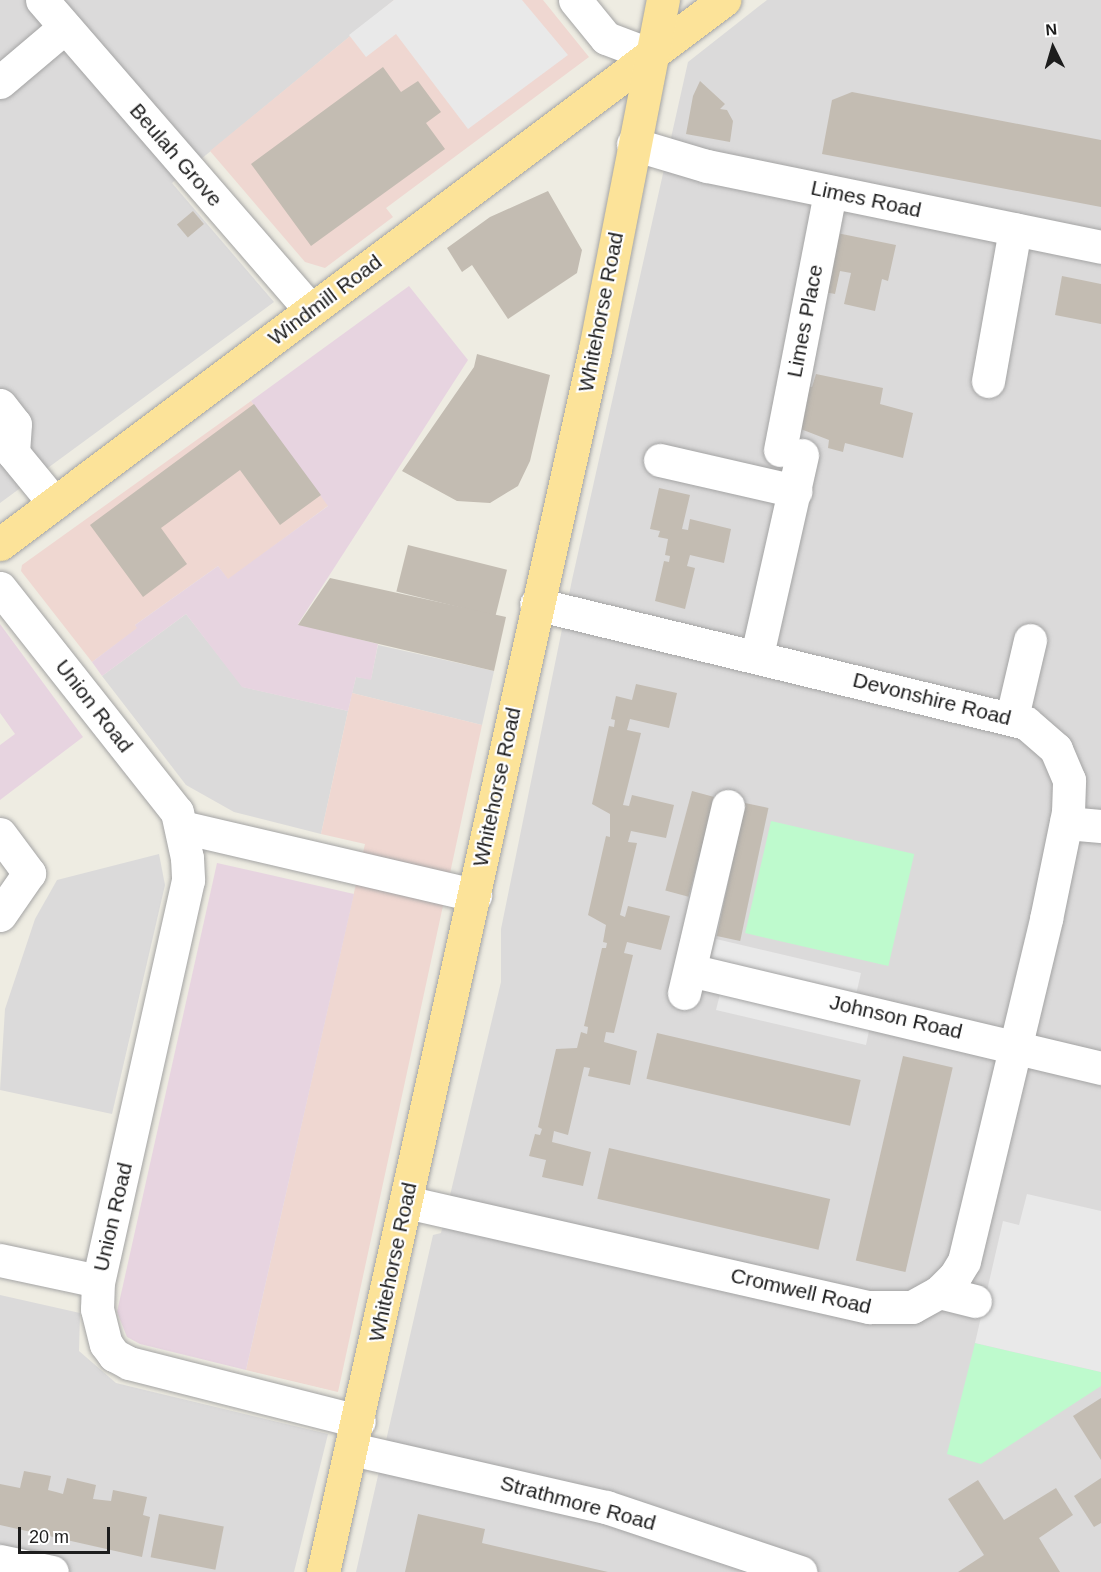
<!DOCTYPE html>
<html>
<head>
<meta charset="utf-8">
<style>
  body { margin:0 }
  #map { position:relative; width:1101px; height:1572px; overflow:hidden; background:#eeece2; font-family:Arial,sans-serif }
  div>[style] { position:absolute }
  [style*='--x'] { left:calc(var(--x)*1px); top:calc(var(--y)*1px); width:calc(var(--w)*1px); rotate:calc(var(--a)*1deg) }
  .residential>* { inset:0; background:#dbdada }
  .commercial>* { inset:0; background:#efd7d1 }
  .industrial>* { inset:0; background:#e7d4e0 }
  .park>* { inset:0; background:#befacd; transform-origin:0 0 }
  .parking>* { inset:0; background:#e9e9e9 }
  .building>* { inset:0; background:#c3bcb2; transform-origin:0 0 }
  .roads { filter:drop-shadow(0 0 2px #a4a4a4) drop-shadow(0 0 2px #a4a4a4) }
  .minor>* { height:33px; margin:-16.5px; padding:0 16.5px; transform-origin:16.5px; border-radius:16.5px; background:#fff }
  .major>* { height:33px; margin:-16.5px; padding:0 16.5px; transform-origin:16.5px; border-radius:16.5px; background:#fce399 }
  span { translate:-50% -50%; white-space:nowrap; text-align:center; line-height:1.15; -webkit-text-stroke:4.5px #fff; paint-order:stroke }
  .street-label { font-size:21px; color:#1d1d1d }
  .north { position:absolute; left:1023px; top:18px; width:60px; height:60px; -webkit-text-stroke:4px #fff; paint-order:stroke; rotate:355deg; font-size:16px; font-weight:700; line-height:24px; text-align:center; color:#1d1d1d }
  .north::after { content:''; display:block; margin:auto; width:21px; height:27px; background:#1d1d1d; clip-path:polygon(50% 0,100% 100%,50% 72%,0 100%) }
  .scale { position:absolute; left:18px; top:1527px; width:92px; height:27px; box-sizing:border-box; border:3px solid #1d1d1d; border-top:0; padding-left:8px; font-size:18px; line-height:21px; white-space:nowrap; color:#1d1d1d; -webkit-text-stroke:4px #fff; paint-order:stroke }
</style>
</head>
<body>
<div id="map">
  <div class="residential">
    <div style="clip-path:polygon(0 0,394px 0,172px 183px,274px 302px,0 503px)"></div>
    <div style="clip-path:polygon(767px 0,1101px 0,1101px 1572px,356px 1572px,433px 1235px,441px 1233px,501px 982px,501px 929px,572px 580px,688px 62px)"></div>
    <div style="clip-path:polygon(186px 614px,243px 687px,348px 711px,321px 834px,234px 812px,186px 785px,102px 676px)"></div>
    <div style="clip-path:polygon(378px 645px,494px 671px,482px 725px,352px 693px,356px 677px,371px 679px)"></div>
    <div style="clip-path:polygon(159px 854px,165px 885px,112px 1114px,0 1090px,5px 1009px,35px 919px,57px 880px)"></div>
    <div style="clip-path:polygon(0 1295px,80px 1313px,79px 1351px,116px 1383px,328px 1434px,294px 1572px,0 1572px)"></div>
  </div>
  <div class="commercial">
    <div style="clip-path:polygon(394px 0,543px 0,589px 57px,386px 208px,393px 217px,325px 268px,305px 262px,210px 151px)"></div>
    <div style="clip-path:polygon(251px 401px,329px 505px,228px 580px,218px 566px,135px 625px,138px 628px,92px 662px,21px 571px,22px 565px)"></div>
    <div style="clip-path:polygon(352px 693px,482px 725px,338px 1392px,246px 1370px,365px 844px,321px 834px)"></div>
  </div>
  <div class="industrial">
    <div style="clip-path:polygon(409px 286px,468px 360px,298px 624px,378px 644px,371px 680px,356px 677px,348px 711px,242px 687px,186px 614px,102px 676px,92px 662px,137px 628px,135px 625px,218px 566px,228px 579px,328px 506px,251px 401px)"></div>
    <div style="clip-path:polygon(0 624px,83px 737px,0 800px,0 745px,15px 734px,0 713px)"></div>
    <div style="clip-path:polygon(217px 863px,354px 894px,246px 1370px,140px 1344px,127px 1337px,117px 1312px)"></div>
  </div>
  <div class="park">
    <div style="left:771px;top:821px;width:147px;height:115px;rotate:13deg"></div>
    <div style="clip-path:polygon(975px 1343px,1101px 1372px,1101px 1386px,981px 1464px,947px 1454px)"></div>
  </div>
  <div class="parking">
    <div style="clip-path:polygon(394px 0,522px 0,568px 55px,468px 129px,396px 34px,366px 57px,349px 35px)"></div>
    <div style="clip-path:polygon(716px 939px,861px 973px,855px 999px,873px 1012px,866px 1045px,716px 1010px,721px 990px,708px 974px)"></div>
    <div style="clip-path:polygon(1027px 1194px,1101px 1211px,1101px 1372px,975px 1343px,1003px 1221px,1019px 1225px)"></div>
  </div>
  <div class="building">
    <div style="clip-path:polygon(383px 67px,401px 92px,418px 81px,441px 112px,426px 123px,445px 149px,311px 246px,251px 164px)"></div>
    <div style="clip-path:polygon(700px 81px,725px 104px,720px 109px,727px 110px,733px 121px,730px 142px,686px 134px,693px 96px)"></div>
    <div style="clip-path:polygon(852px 92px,1101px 140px,1101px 207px,822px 154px,832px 100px)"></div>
    <div style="clip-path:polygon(548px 191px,582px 250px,577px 273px,508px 319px,472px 265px,462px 272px,447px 248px,490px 217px)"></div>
    <div style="left:193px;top:211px;width:17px;height:21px;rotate:50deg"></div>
    <div style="clip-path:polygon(832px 232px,896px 245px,888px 281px,882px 279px,875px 311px,844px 304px,851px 273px,840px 271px,835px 294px,819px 291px)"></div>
    <div style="clip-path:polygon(1062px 276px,1101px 284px,1101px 324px,1055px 315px)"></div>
    <div style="clip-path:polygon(477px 354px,550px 375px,530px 461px,518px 486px,490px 503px,457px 501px,402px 471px,474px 367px)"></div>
    <div style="clip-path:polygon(816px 374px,883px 388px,880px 404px,913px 413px,903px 458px,845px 443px,843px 452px,828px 448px,829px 440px,793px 426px,801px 385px,812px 387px)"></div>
    <div style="clip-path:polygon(254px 404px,321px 495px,280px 525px,240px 470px,161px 528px,187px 564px,143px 597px,90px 525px)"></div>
    <div style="clip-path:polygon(659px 488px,690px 495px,682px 529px,688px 530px,690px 519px,731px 529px,724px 563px,690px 555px,687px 566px,695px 568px,685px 609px,655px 601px,664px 561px,669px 562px,670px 556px,665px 555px,668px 539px,658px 537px,660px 531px,650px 529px)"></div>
    <div style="left:408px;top:545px;width:102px;height:48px;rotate:14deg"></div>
    <div style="clip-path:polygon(330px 578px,506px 617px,494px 671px,298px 625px)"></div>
    <div style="clip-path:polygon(636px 684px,677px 693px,669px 728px,630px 719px,627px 730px,641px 733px,623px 805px,629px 806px,632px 795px,674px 805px,666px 838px,631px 831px,628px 842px,637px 843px,620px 915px,625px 917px,628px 906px,670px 916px,661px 950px,627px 942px,624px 953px,633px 955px,614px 1033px,606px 1032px,604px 1042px,637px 1051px,630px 1085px,588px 1076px,590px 1068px,584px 1067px,568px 1135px,554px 1131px,552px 1142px,591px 1152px,583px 1186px,542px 1177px,546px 1160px,529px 1156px,535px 1134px,540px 1135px,542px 1129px,538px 1127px,556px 1049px,577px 1048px,581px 1032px,587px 1034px,588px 1027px,584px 1026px,602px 948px,606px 948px,607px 943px,603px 942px,606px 925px,588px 915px,606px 836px,610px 837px,610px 814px,592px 804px,609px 726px,614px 727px,615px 720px,611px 719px,616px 696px,632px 700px)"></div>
    <div style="left:692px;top:791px;width:24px;height:103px;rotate:15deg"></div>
    <div style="left:745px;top:803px;width:24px;height:136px;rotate:12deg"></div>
    <div style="left:657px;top:1033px;width:209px;height:47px;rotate:13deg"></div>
    <div style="left:903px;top:1056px;width:51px;height:210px;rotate:13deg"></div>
    <div style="left:609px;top:1148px;width:227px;height:52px;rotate:13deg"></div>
    <div style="clip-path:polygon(1101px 1398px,1101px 1460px,1073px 1416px)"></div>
    <div style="clip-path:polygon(24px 1471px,51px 1476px,48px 1490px,56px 1492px,63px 1494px,67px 1478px,96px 1485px,93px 1499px,111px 1501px,113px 1490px,147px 1497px,143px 1515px,150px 1517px,142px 1557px,0 1525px,0 1484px,20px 1488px)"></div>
    <div style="clip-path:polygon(1101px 1478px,1101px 1523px,1094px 1527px,1074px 1496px)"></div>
    <div style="clip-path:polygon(978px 1480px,1004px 1520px,1056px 1488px,1073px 1515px,1039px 1538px,1060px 1572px,958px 1572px,984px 1555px,948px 1499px)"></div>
    <div style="left:159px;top:1514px;width:66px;height:44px;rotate:11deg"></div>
    <div style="clip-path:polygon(418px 1514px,485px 1529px,482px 1543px,608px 1572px,405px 1572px)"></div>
  </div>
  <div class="roads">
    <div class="minor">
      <div style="--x:42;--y:0;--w:410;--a:49.1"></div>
      <div style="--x:575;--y:0;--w:49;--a:50.8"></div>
      <div style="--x:606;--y:38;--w:48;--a:20.7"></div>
      <div style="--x:0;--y:82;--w:85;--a:-40.2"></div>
      <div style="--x:633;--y:144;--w:77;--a:16.6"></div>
      <div style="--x:707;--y:166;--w:402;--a:11.6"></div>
      <div style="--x:988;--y:381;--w:154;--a:-79.9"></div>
      <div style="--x:0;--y:405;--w:24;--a:52"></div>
      <div style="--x:15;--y:424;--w:29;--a:94"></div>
      <div style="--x:13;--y:453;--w:65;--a:50.6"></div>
      <div style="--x:780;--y:450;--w:263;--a:-79"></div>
      <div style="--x:660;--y:460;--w:139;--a:12.9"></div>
      <div style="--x:0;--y:588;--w:285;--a:51.7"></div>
      <div style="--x:177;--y:812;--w:47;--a:77.7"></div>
      <div style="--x:187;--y:858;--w:22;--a:87"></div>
      <div style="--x:188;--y:880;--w:411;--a:102.6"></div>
      <div style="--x:98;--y:1281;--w:28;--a:92"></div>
      <div style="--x:97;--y:1309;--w:36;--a:76"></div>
      <div style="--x:106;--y:1344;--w:14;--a:54"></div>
      <div style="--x:114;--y:1355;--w:17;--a:28"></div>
      <div style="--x:129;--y:1363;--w:237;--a:14.2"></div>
      <div style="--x:757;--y:655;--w:205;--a:-77.3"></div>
      <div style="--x:1012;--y:717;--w:79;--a:-76.8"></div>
      <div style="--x:1066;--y:823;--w:35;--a:5"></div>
      <div style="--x:182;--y:827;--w:301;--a:13.1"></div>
      <div style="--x:0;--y:834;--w:49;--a:53.4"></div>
      <div style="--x:29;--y:873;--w:51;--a:124.6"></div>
      <div style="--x:690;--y:970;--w:423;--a:13.4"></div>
      <div style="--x:684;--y:993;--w:192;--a:-76.8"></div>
      <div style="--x:406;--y:1202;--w:475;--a:12.8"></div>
      <div style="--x:869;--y:1307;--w:43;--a:0"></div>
      <div style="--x:912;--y:1307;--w:31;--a:-29"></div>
      <div style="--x:939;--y:1292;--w:23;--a:-45"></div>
      <div style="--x:955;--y:1276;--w:17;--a:-59"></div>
      <div style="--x:964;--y:1261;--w:352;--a:-76.5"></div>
      <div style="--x:1046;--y:919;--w:109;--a:-78.4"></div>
      <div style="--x:1068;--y:812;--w:32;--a:-88"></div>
      <div style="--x:1069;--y:780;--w:34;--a:-113"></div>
      <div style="--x:1056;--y:749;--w:40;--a:-139"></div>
      <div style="--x:1026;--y:723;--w:504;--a:-166.35"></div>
      <div style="--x:0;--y:1260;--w:100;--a:12.1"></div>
      <div style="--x:939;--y:1292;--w:37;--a:14"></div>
      <div style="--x:352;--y:1449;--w:261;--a:12.9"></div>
      <div style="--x:606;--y:1507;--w:205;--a:18.5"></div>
      <div style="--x:0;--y:1561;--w:53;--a:11.9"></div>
    </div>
    <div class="major">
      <div style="--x:0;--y:544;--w:906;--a:-36.92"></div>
      <div style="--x:323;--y:1572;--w:1253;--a:-77.46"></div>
      <div style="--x:595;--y:349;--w:356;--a:-79"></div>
    </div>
  </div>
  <div class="street-label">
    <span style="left:176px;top:155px;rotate:49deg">Beulah Grove</span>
    <span style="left:866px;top:199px;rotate:12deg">Limes Road</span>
    <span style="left:325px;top:300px;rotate:-37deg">Windmill Road</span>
    <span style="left:601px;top:312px;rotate:-79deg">Whitehorse Road</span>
    <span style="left:805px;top:321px;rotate:-79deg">Limes Place</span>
    <span style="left:932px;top:699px;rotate:14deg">Devonshire Road</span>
    <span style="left:94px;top:706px;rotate:52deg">Union Road</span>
    <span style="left:497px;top:787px;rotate:-78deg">Whitehorse Road</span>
    <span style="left:896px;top:1017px;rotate:13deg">Johnson Road</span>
    <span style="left:113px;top:1217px;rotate:-77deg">Union Road</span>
    <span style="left:393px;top:1262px;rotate:-78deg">Whitehorse Road</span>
    <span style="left:801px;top:1291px;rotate:13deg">Cromwell Road</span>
    <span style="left:578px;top:1503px;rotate:15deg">Strathmore Road</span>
  </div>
  <div class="north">N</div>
  <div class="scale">20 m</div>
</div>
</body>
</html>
